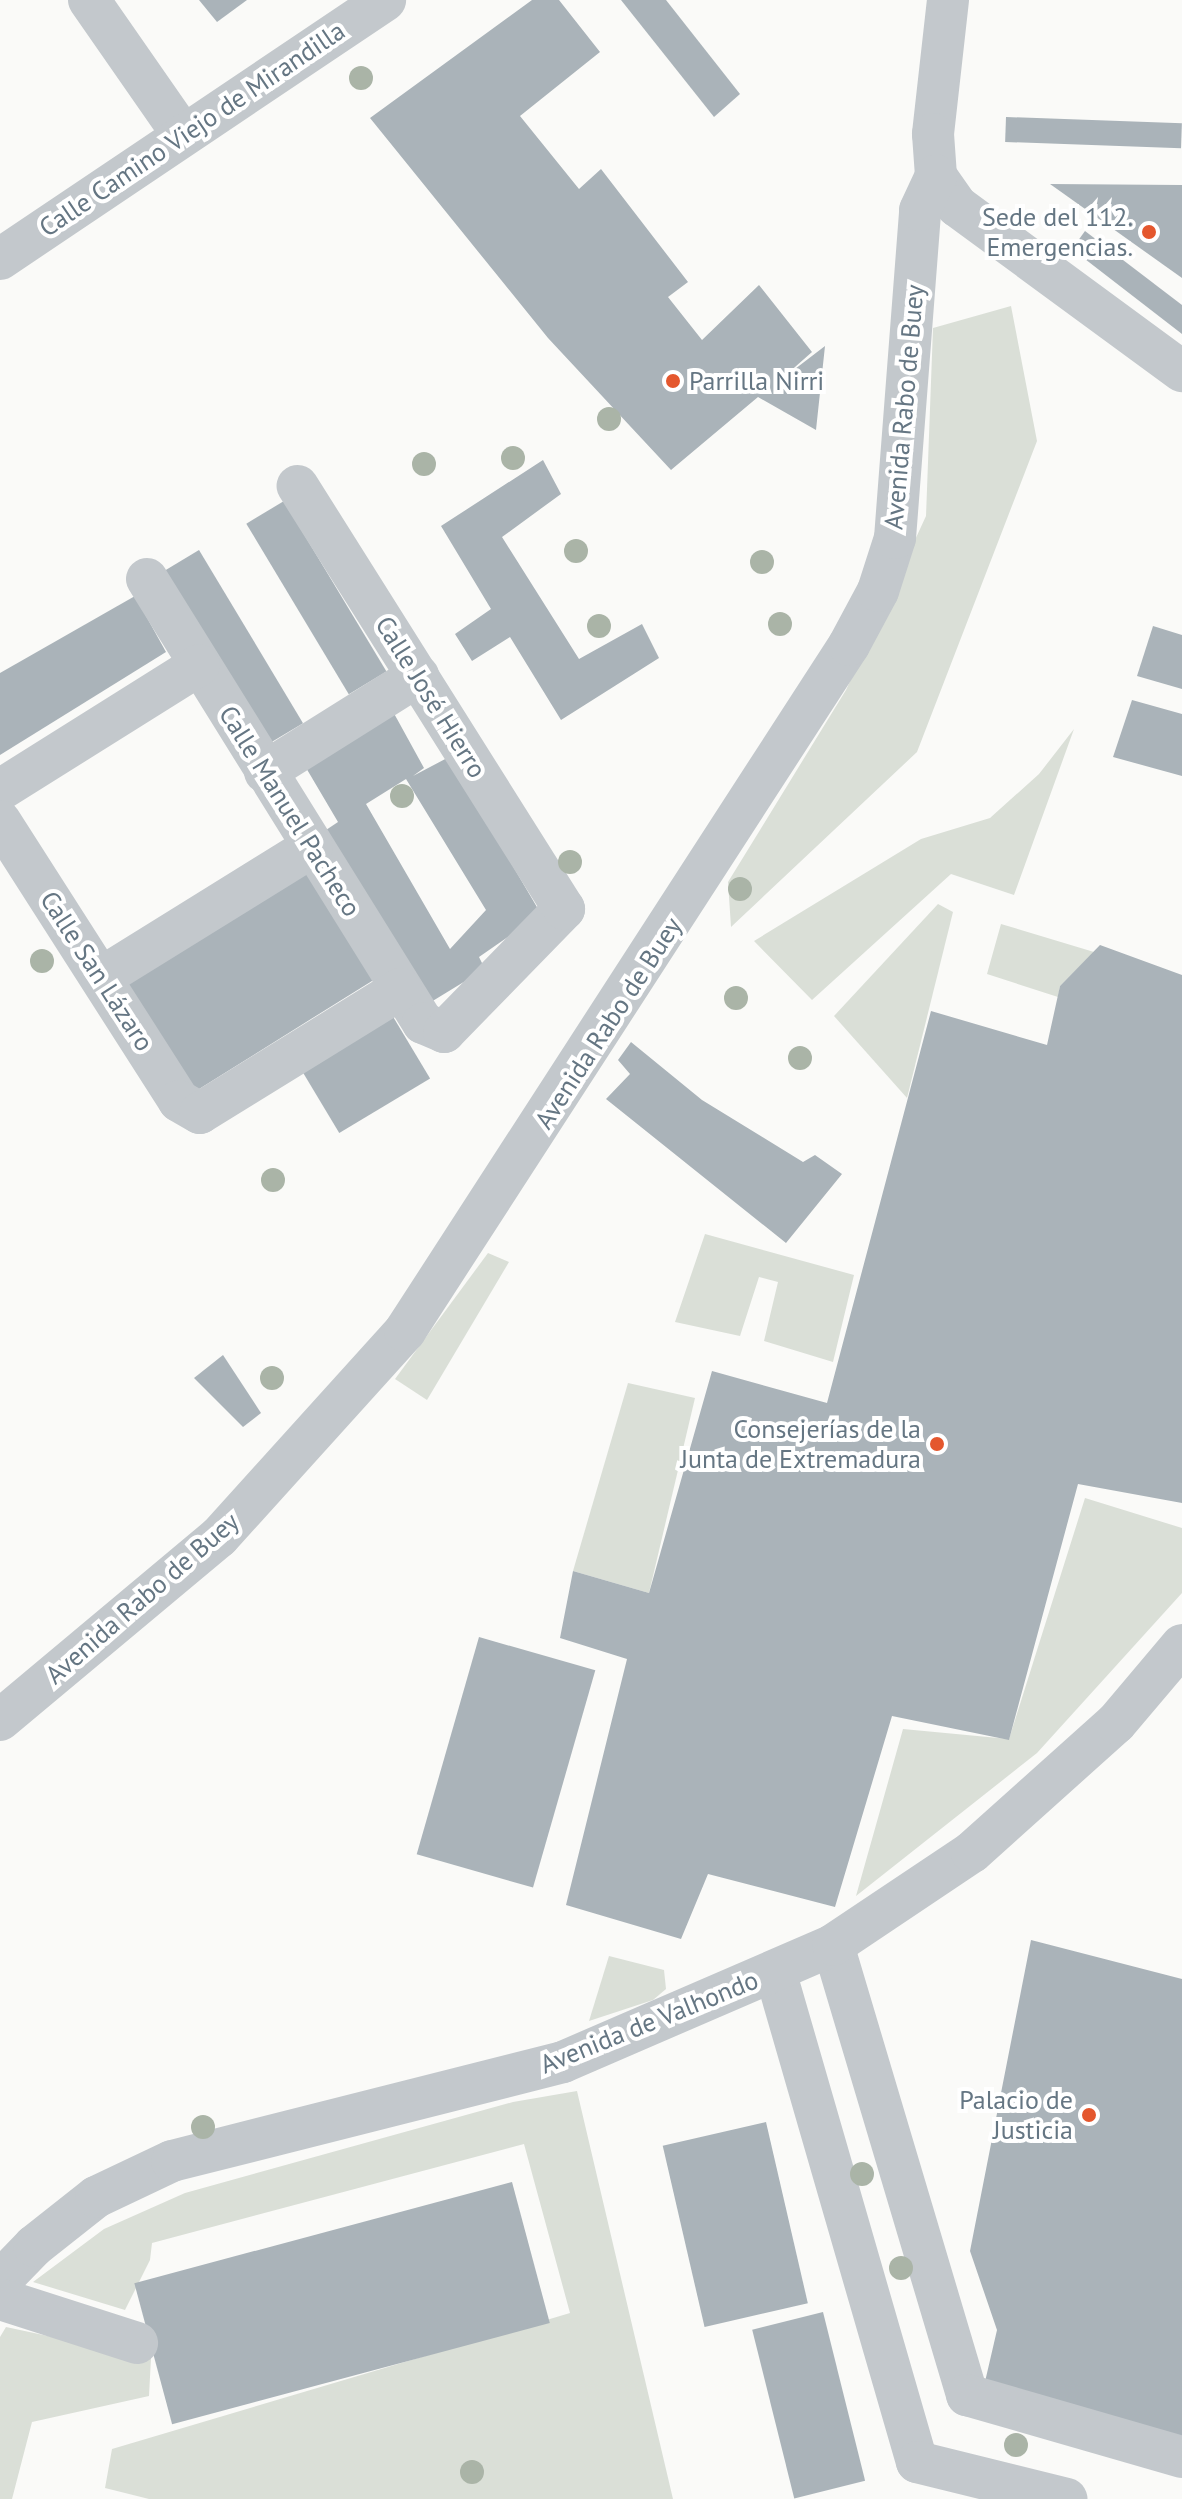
<!DOCTYPE html>
<html>
<head>
<meta charset="utf-8">
<style>
  body { margin:0 }
  #map { position:relative; width:1182px; height:2499px; overflow:hidden; background:#fafaf8; font-family:"PT Sans",sans-serif }
  div>[style] { position:absolute }
  [style*='--x'] { left:calc(var(--x)*1px); top:calc(var(--y)*1px); width:calc(var(--w)*1px); rotate:calc(var(--a)*1deg) }
  .green>* { inset:0; background:#dadfd7 }
  .building>* { inset:0; background:#aab3b9; transform-origin:0 0 }
  .minor>* { height:42px; margin:-21px; padding:0 21px; transform-origin:21px; border-radius:21px; background:#c3c8cc }
  .trees>* { width:24px; height:24px; margin:-12px; border-radius:50%; background:#aab4a7 }
  .dots>* { width:22px; height:22px; translate:-50% -50%; box-sizing:border-box; border:4px solid #fff; border-radius:50% }
  span { translate:-50% -50%; white-space:nowrap; text-align:center; line-height:1.15; -webkit-text-stroke:8px #fff; paint-order:stroke }
  .street-label { font-size:26px; color:#657683 }
  .poi-label { font-size:26px; color:#657683 }
  .right { translate:-100% -50%; text-align:right }
  .left { translate:0 -50%; text-align:left }
</style>
</head>
<body>
<div id="map">
  <div class="green">
    <div style="clip-path:polygon(1011px 306px,1037px 441px,917px 752px,731px 927px,728px 882px,846px 690px,926px 516px,933px 328px)"></div>
    <div style="clip-path:polygon(1074px 729px,1014px 895px,951px 874px,812px 1000px,754px 941px,921px 839px,990px 818px,1039px 774px)"></div>
    <div style="clip-path:polygon(938px 904px,953px 912px,907px 1098px,834px 1016px)"></div>
    <div style="clip-path:polygon(1001px 924px,1094px 952px,1060px 986px,1058px 997px,987px 974px)"></div>
    <div style="clip-path:polygon(705px 1234px,854px 1275px,833px 1362px,764px 1341px,778px 1282px,759px 1277px,740px 1336px,675px 1322px)"></div>
    <div style="clip-path:polygon(488px 1253px,509px 1262px,427px 1400px,395px 1379px)"></div>
    <div style="clip-path:polygon(628px 1383px,695px 1398px,649px 1593px,573px 1571px)"></div>
    <div style="clip-path:polygon(1085px 1498px,1182px 1528px,1182px 1593px,1037px 1753px,856px 1896px,903px 1729px,1009px 1739px)"></div>
    <div style="clip-path:polygon(609px 1956px,664px 1970px,666px 1989px,653px 2000px,589px 2021px)"></div>
    <div style="clip-path:polygon(577px 2091px,673px 2499px,149px 2499px,105px 2488px,112px 2449px,570px 2313px,524px 2144px,152px 2243px,150px 2260px,125px 2310px,33px 2282px,104px 2229px,185px 2193px,513px 2102px)"></div>
    <div style="clip-path:polygon(6px 2327px,151px 2358px,149px 2396px,32px 2422px,12px 2499px,0 2499px,0 2337px)"></div>
  </div>
  <div class="building">
    <div style="clip-path:polygon(199px 0,247px 0,217px 22px)"></div>
    <div style="clip-path:polygon(532px 0,559px 0,600px 52px,520px 116px,579px 189px,601px 169px,688px 282px,668px 297px,702px 340px,759px 285px,812px 352px,778px 382px,825px 346px,816px 430px,758px 397px,671px 470px,548px 338px,370px 118px)"></div>
    <div style="clip-path:polygon(621px 0,666px 0,740px 94px,714px 117px)"></div>
    <div style="left:1006px;top:117px;width:176px;height:25px;rotate:2deg"></div>
    <div style="clip-path:polygon(1050px 184px,1182px 185px,1182px 278px)"></div>
    <div style="clip-path:polygon(1085px 231px,1182px 305px,1182px 334px,1072px 249px)"></div>
    <div style="clip-path:polygon(543px 460px,561px 494px,502px 537px,579px 659px,642px 624px,659px 658px,561px 720px,510px 637px,472px 661px,455px 634px,491px 609px,441px 526px)"></div>
    <div style="left:284px;top:501px;width:199px;height:44px;rotate:59deg"></div>
    <div style="left:199px;top:550px;width:202px;height:46px;rotate:59deg"></div>
    <div style="clip-path:polygon(135px 596px,166px 652px,0 755px,0 673px)"></div>
    <div style="clip-path:polygon(1153px 626px,1182px 635px,1182px 689px,1137px 676px)"></div>
    <div style="clip-path:polygon(1132px 700px,1182px 714px,1182px 776px,1113px 757px)"></div>
    <div style="clip-path:polygon(evenodd,391px 708px,424px 768px,413px 776px,449px 757px,541px 914px,479px 957px,485px 969px,431px 1002px,326px 830px,338px 822px,302px 761px,391px 708px,406px 779px,486px 910px,450px 949px,366px 804px,406px 779px)"></div>
    <div style="left:303px;top:866px;width:134px;height:211px;rotate:58deg"></div>
    <div style="clip-path:polygon(1100px 945px,1182px 975px,1182px 1503px,1078px 1484px,1009px 1740px,892px 1716px,835px 1907px,708px 1874px,681px 1939px,566px 1905px,627px 1659px,560px 1638px,573px 1571px,649px 1593px,712px 1371px,827px 1403px,931px 1011px,1047px 1045px,1060px 986px)"></div>
    <div style="left:392px;top:1015px;width:74px;height:106px;rotate:59deg"></div>
    <div style="clip-path:polygon(631px 1042px,702px 1100px,803px 1162px,815px 1155px,842px 1174px,786px 1243px,606px 1099px,630px 1074px,618px 1060px)"></div>
    <div style="clip-path:polygon(223px 1355px,261px 1413px,243px 1427px,194px 1378px)"></div>
    <div style="left:479px;top:1637px;width:121px;height:226px;rotate:16deg"></div>
    <div style="clip-path:polygon(1031px 1940px,1182px 1979px,1182px 2457px,981px 2399px,997px 2330px,970px 2251px)"></div>
    <div style="left:766px;top:2122px;width:186px;height:106px;rotate:77deg"></div>
    <div style="left:512px;top:2182px;width:146px;height:391px;rotate:75deg"></div>
    <div style="left:823px;top:2312px;width:174px;height:73px;rotate:76deg"></div>
  </div>
  <div class="minor">
    <div style="--x:89;--y:0;--w:163;--a:55.2"></div>
    <div style="--x:948;--y:0;--w:135;--a:96.4"></div>
    <div style="--x:933;--y:134;--w:42;--a:85.9"></div>
    <div style="--x:936;--y:176;--w:37;--a:55"></div>
    <div style="--x:957;--y:206;--w:279;--a:36.3"></div>
    <div style="--x:0;--y:259;--w:464;--a:-33.9"></div>
    <div style="--x:147;--y:579;--w:523;--a:58.13"></div>
    <div style="--x:423;--y:1023;--w:23;--a:23"></div>
    <div style="--x:444;--y:1032;--w:172;--a:-45.7"></div>
    <div style="--x:564;--y:909;--w:500;--a:-122.2"></div>
    <div style="--x:265;--y:772;--w:181;--a:-32.1"></div>
    <div style="--x:0;--y:790;--w:235;--a:-32.1"></div>
    <div style="--x:0;--y:821;--w:332;--a:57.4"></div>
    <div style="--x:179;--y:1101;--w:24;--a:30"></div>
    <div style="--x:200;--y:1113;--w:236;--a:-31.7"></div>
    <div style="--x:102;--y:977;--w:247;--a:-31.8"></div>
    <div style="--x:0;--y:1720;--w:285;--a:-39.9"></div>
    <div style="--x:219;--y:1537;--w:278;--a:-47.9"></div>
    <div style="--x:405;--y:1331;--w:817;--a:-57.09"></div>
    <div style="--x:849;--y:645;--w:61;--a:-61.8"></div>
    <div style="--x:878;--y:591;--w:56;--a:-72.2"></div>
    <div style="--x:895;--y:538;--w:329;--a:-85.6"></div>
    <div style="--x:920;--y:210;--w:38;--a:-65"></div>
    <div style="--x:833;--y:1945;--w:470;--a:73.4"></div>
    <div style="--x:967;--y:2395;--w:224;--a:16.1"></div>
    <div style="--x:775;--y:1971;--w:511;--a:73.87"></div>
    <div style="--x:917;--y:2462;--w:154;--a:13.9"></div>
    <div style="--x:0;--y:2281;--w:49;--a:-45.8"></div>
    <div style="--x:34;--y:2246;--w:79;--a:-38.3"></div>
    <div style="--x:96;--y:2197;--w:84;--a:-25.3"></div>
    <div style="--x:172;--y:2161;--w:403;--a:-14.2"></div>
    <div style="--x:563;--y:2062;--w:294;--a:-23.4"></div>
    <div style="--x:833;--y:1945;--w:167;--a:-33.8"></div>
    <div style="--x:972;--y:1852;--w:193;--a:-41.9"></div>
    <div style="--x:1116;--y:1723;--w:102;--a:-49.8"></div>
    <div style="--x:0;--y:2299;--w:144;--a:17.8"></div>
  </div>
  <div class="trees">
    <div style="left:361px;top:78px"></div>
    <div style="left:609px;top:419px"></div>
    <div style="left:513px;top:458px"></div>
    <div style="left:424px;top:464px"></div>
    <div style="left:576px;top:551px"></div>
    <div style="left:762px;top:562px"></div>
    <div style="left:780px;top:624px"></div>
    <div style="left:599px;top:626px"></div>
    <div style="left:402px;top:796px"></div>
    <div style="left:570px;top:862px"></div>
    <div style="left:740px;top:889px"></div>
    <div style="left:42px;top:961px"></div>
    <div style="left:736px;top:998px"></div>
    <div style="left:800px;top:1058px"></div>
    <div style="left:273px;top:1180px"></div>
    <div style="left:272px;top:1378px"></div>
    <div style="left:203px;top:2127px"></div>
    <div style="left:862px;top:2174px"></div>
    <div style="left:901px;top:2268px"></div>
    <div style="left:1016px;top:2445px"></div>
    <div style="left:472px;top:2472px"></div>
  </div>
  <div class="dots">
    <div style="left:1149px;top:232px;background:#e4572e"></div>
    <div style="left:673px;top:381px;background:#e4572e"></div>
    <div style="left:937px;top:1444px;background:#e4572e"></div>
    <div style="left:1089px;top:2115px;background:#e4572e"></div>
  </div>
  <div class="street-label">
    <span style="left:192px;top:129px;rotate:-34deg">Calle Camino Viejo de Mirandilla</span>
    <span style="left:904px;top:407px;rotate:-85deg">Avenida Rabo de Buey</span>
    <span style="left:431px;top:697px;rotate:58deg">Calle José Hierro</span>
    <span style="left:290px;top:811px;rotate:58deg">Calle Manuel Pacheco</span>
    <span style="left:97px;top:971px;rotate:57deg">Calle San Lázaro</span>
    <span style="left:608px;top:1023px;rotate:-57deg">Avenida Rabo de Buey</span>
    <span style="left:142px;top:1598px;rotate:-41deg">Avenida Rabo de Buey</span>
    <span style="left:649px;top:2022px;rotate:-22deg">Avenida de Valhondo</span>
  </div>
  <div class="poi-label">
    <span class="right" style="left:1133px;top:232px">Sede del 112.<br>Emergencias.</span>
    <span class="left" style="left:689px;top:381px">Parrilla Nirri</span>
    <span class="right" style="left:921px;top:1444px">Consejerías de la<br>Junta de Extremadura</span>
    <span class="right" style="left:1073px;top:2115px">Palacio de<br>Justicia</span>
  </div>
</div>
</body>
</html>
